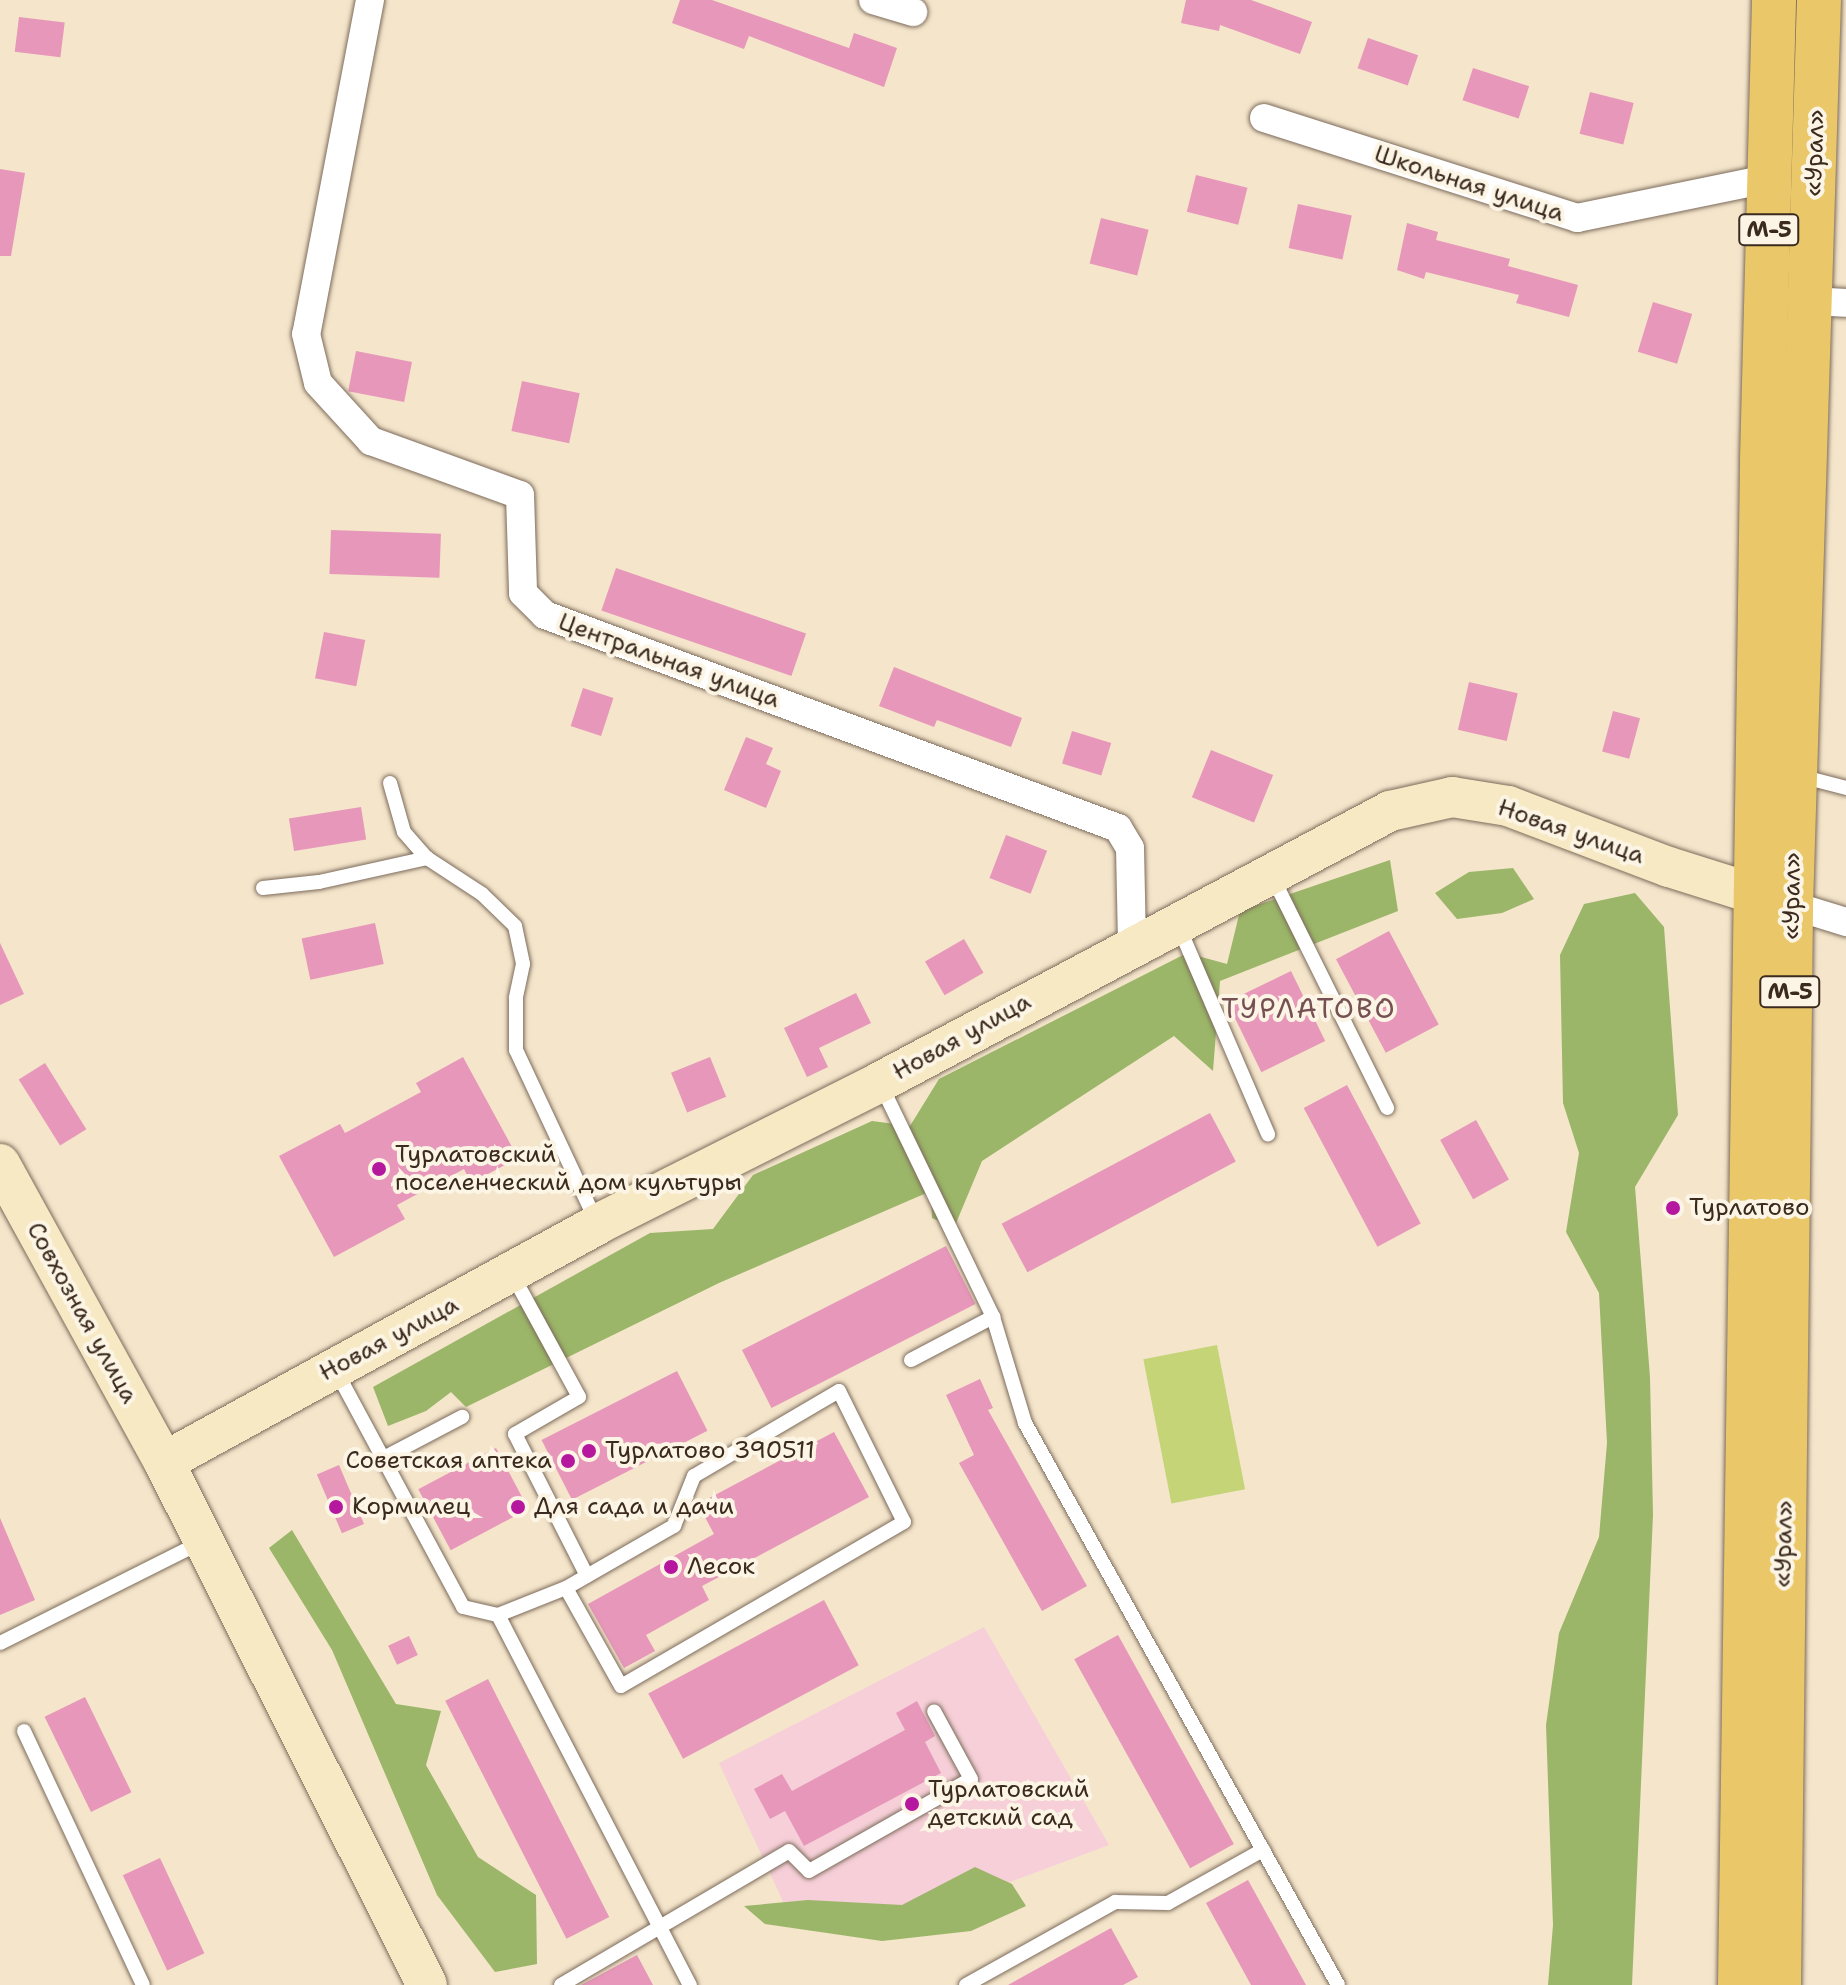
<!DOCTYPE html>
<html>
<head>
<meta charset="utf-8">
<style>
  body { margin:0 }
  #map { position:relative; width:1846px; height:1985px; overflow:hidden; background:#f4e5cb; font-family:"Shantell Sans",sans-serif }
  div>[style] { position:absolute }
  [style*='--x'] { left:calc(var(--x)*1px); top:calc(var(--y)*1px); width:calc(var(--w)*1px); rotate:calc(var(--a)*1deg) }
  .built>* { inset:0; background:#f6cfd8 }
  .green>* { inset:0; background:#c4d477; transform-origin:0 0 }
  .forest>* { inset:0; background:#9bb668 }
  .building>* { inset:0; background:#e797b9; transform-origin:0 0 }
  .roads { filter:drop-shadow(0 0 2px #7c6b5b) drop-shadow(0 0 2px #7c6b5b) }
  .lane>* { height:14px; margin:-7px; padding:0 7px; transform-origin:7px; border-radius:7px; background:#fff }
  .street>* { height:28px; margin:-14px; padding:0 14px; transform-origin:14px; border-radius:14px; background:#fff }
  .secondary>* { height:40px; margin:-20px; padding:0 20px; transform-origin:20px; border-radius:20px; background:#f7e9c3 }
  .highway>* { height:44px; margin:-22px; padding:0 22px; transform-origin:22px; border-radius:22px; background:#eac769 }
  .dots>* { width:22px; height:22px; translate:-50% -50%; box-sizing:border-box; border:4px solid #fcf5e5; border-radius:50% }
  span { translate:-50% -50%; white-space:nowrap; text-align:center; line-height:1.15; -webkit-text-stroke:8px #fcf5e5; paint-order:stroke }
  .shield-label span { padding:2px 6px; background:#fcf5e5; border:2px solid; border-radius:6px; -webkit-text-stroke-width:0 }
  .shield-label { font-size:22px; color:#3b2a1e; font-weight:700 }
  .street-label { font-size:24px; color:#3b2a1e }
  .poi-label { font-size:24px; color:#3b2a1e }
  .left { translate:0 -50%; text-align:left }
  .right { translate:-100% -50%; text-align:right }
  .quarter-label { font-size:28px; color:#775054; letter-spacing:2px }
</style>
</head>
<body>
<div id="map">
  <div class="built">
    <div style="clip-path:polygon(984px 1627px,1109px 1845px,895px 1925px,792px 1921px,719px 1763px)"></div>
  </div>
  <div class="green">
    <div style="left:1217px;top:1345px;width:147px;height:75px;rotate:79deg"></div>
  </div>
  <div class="forest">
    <div style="clip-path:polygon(1390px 860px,1398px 911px,1220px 981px,1213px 1071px,1174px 1036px,982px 1161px,954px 1228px,932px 1218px,931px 1191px,719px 1283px,466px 1407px,451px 1392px,426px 1411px,388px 1426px,373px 1387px,650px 1233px,713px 1229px,753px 1175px,872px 1121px,910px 1126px,939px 1079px,1187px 953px,1227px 964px,1240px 911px)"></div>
    <div style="clip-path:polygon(1513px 868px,1534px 899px,1502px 913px,1457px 919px,1435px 893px,1469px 872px)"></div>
    <div style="clip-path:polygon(1635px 893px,1664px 927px,1678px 1115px,1635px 1187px,1650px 1377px,1653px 1515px,1632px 1985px,1548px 1985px,1553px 1925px,1546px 1725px,1559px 1633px,1599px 1537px,1607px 1443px,1599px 1293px,1566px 1232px,1579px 1153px,1563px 1103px,1560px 955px,1584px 904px)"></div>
    <div style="clip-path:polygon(292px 1530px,396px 1704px,441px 1711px,426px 1765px,478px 1857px,536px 1895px,537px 1964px,495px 1972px,437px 1895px,332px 1650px,269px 1548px)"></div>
    <div style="clip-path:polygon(975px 1867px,1012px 1884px,1026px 1906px,971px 1931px,882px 1941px,765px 1924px,744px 1906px,808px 1900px,902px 1905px)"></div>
  </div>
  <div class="building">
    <div style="clip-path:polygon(680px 0,712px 0,849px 48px,854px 33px,897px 48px,884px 87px,749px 36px,744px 49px,672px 23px)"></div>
    <div style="clip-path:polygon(1186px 0,1251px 0,1312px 22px,1300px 54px,1220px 25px,1219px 31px,1181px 23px)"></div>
    <div style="left:19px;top:17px;width:46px;height:35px;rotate:7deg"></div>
    <div style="left:1368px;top:38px;width:53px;height:32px;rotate:19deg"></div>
    <div style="left:1473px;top:68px;width:59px;height:34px;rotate:18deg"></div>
    <div style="left:1590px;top:92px;width:45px;height:43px;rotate:14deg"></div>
    <div style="clip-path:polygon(0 169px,25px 173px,11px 256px,0 256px)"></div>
    <div style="left:1196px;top:175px;width:53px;height:38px;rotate:14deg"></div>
    <div style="left:1298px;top:204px;width:55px;height:45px;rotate:12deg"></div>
    <div style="left:1101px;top:218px;width:49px;height:47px;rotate:14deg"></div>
    <div style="clip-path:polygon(1407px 223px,1438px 232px,1436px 240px,1510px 259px,1508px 266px,1578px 285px,1569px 317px,1516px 303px,1519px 295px,1426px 272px,1424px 279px,1397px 270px)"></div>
    <div style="left:1653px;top:302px;width:41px;height:52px;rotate:17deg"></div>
    <div style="left:356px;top:351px;width:57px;height:41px;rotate:11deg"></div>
    <div style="left:522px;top:381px;width:59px;height:51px;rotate:12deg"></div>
    <div style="left:331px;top:530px;width:110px;height:44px;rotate:2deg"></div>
    <div style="left:616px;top:568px;width:201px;height:45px;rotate:19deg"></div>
    <div style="left:324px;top:632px;width:42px;height:47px;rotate:11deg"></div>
    <div style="clip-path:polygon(894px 667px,1022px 718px,1011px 747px,937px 720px,934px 727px,879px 706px)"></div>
    <div style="left:1469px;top:682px;width:50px;height:49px;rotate:13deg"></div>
    <div style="left:583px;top:688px;width:32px;height:40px;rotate:18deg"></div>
    <div style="left:1613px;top:711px;width:28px;height:42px;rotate:15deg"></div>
    <div style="left:1072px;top:731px;width:41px;height:34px;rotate:17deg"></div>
    <div style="clip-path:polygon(746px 737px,773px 748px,766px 764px,781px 771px,766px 808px,724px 790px)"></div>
    <div style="left:1211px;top:750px;width:67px;height:51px;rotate:22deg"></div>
    <div style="left:361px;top:807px;width:33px;height:73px;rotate:81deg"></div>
    <div style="left:1006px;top:835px;width:44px;height:46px;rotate:21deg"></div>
    <div style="left:375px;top:923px;width:42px;height:75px;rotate:78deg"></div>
    <div style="left:1389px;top:931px;width:106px;height:60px;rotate:62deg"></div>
    <div style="left:964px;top:939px;width:39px;height:45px;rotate:60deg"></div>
    <div style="clip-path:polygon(0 943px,24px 994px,0 1005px)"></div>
    <div style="left:1291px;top:971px;width:78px;height:71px;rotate:64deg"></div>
    <div style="clip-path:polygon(856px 993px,871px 1023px,819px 1048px,828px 1067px,807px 1077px,784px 1028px)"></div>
    <div style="clip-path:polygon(463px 1057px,518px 1158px,471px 1183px,464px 1169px,397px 1205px,405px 1219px,334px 1257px,279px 1156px,340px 1124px,345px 1133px,421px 1092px,416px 1083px)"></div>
    <div style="left:710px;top:1057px;width:43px;height:42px;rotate:68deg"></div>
    <div style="left:45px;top:1063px;width:78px;height:31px;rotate:58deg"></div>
    <div style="left:1347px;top:1085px;width:157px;height:49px;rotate:62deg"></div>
    <div style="left:1210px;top:1113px;width:55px;height:236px;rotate:62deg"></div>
    <div style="left:1476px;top:1120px;width:68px;height:41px;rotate:61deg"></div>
    <div style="left:946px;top:1246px;width:65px;height:229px;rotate:63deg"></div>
    <div style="left:677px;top:1371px;width:67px;height:152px;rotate:63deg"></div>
    <div style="clip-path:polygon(980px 1379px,993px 1408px,988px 1410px,1087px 1586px,1042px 1611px,959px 1463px,974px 1455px,946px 1395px)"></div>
    <div style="clip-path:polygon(834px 1432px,869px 1497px,702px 1586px,709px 1600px,646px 1635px,655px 1651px,624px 1668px,588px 1604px,714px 1534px,698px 1504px)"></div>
    <div style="left:496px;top:1448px;width:69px;height:88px;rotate:62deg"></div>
    <div style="left:339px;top:1465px;width:64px;height:24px;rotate:67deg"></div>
    <div style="clip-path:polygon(0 1518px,35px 1600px,0 1615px)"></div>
    <div style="left:824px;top:1600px;width:74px;height:199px;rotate:62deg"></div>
    <div style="left:1118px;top:1635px;width:239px;height:50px;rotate:61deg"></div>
    <div style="left:409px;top:1636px;width:21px;height:23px;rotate:65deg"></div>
    <div style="left:488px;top:1679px;width:267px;height:48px;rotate:63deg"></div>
    <div style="left:85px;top:1697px;width:106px;height:45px;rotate:64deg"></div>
    <div style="clip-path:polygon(917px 1701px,935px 1736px,925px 1742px,941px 1773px,804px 1846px,785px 1811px,770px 1819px,754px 1789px,782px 1774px,792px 1791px,905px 1730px,896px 1713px)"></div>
    <div style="left:160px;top:1858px;width:105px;height:41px;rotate:65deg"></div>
    <div style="clip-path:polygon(1248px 1880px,1306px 1985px,1251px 1985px,1206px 1903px)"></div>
    <div style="clip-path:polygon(1111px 1928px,1138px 1977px,1123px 1985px,1008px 1985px)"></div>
    <div style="clip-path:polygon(637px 1955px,653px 1985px,581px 1985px)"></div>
  </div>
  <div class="roads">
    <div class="lane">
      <div style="--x:1800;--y:776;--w:48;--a:14.6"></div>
      <div style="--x:390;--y:783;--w:51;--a:74.1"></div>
      <div style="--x:404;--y:832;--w:35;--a:49"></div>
      <div style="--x:427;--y:858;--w:66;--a:33.2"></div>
      <div style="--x:482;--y:894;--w:46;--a:44.1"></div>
      <div style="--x:515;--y:926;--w:39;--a:78"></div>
      <div style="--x:523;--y:964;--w:35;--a:102"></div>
      <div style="--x:516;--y:998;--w:52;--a:90"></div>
      <div style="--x:516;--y:1050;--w:189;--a:64.9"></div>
      <div style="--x:1272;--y:876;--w:259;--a:63.6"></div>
      <div style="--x:263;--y:888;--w:56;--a:-6.1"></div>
      <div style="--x:319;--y:882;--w:111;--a:-12.5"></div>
      <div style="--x:1178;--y:925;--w:228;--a:66.7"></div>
      <div style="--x:881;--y:1085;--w:258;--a:64.2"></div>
      <div style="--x:993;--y:1317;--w:111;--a:73.2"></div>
      <div style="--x:1025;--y:1423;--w:643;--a:60.88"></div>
      <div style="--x:512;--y:1274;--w:140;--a:61.4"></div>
      <div style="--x:579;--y:1397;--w:74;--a:150"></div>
      <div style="--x:515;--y:1434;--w:159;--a:63.1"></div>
      <div style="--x:911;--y:1360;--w:93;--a:-27.7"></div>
      <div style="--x:335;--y:1369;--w:270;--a:61.7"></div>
      <div style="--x:463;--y:1607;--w:36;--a:13"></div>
      <div style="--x:498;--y:1615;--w:417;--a:62.6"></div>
      <div style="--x:380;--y:1460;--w:93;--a:-27.7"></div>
      <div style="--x:498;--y:1615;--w:73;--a:-21.7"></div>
      <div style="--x:566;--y:1588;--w:125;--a:-29.9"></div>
      <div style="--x:674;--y:1526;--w:54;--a:-68.2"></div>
      <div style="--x:694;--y:1476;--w:168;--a:-30.4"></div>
      <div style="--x:839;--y:1391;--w:146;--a:63.6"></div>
      <div style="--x:904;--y:1522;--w:327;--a:149.9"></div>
      <div style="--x:621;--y:1686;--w:112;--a:-119.3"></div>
      <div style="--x:0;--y:1643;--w:224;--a:-26.6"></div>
      <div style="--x:24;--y:1731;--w:280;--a:64.9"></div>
      <div style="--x:561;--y:1985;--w:264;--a:-30.4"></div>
      <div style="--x:789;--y:1851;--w:28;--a:45"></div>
      <div style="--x:809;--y:1871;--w:186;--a:-29.6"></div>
      <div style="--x:971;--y:1779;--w:77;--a:-118.6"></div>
      <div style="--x:966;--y:1985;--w:171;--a:-29.1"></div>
      <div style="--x:1115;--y:1902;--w:53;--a:1.1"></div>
      <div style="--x:1168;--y:1903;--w:109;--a:-29.2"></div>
    </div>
    <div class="street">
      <div style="--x:370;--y:0;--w:340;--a:100.8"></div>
      <div style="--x:306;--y:334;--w:50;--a:76.2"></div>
      <div style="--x:318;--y:383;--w:79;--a:47.6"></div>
      <div style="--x:371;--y:441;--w:158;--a:19.9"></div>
      <div style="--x:520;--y:495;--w:98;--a:88.2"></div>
      <div style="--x:523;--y:593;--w:31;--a:45"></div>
      <div style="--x:545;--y:615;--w:611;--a:20.39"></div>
      <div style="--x:1118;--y:828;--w:23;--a:59"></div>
      <div style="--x:1130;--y:848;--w:98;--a:88.8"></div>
      <div style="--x:873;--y:0;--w:42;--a:16.7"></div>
      <div style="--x:1264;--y:118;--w:329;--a:17.7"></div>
      <div style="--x:1577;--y:218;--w:199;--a:-11.6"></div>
      <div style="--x:1810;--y:301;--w:36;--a:3"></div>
      <div style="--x:1791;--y:905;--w:58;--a:17.2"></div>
    </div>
    <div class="secondary">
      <div style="--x:0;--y:1164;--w:340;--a:61.2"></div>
      <div style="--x:164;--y:1462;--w:585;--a:63.3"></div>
      <div style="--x:164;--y:1462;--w:495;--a:-28.7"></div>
      <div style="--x:598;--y:1224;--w:316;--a:-26.7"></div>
      <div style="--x:880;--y:1082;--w:578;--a:-27.98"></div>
      <div style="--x:1390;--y:811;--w:64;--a:-12.7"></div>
      <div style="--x:1452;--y:797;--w:57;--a:9.1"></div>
      <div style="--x:1508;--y:806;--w:172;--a:20.8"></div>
      <div style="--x:1669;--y:867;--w:123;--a:17.5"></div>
    </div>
    <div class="highway">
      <div style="--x:1740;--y:1985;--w:1525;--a:-89.17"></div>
      <div style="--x:1762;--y:460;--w:460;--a:-88.5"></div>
      <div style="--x:1779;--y:1985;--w:1080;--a:-89.36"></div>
      <div style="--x:1791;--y:905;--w:905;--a:-88.23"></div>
    </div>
  </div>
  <div class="dots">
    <div style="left:379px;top:1169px;background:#b5179e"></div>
    <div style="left:1673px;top:1208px;background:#b5179e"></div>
    <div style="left:589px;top:1451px;background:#b5179e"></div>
    <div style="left:568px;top:1461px;background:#b5179e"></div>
    <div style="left:336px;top:1507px;background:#b5179e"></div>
    <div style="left:518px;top:1507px;background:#b5179e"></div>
    <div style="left:671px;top:1567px;background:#b5179e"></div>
    <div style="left:912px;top:1804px;background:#b5179e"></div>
  </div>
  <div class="shield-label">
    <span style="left:1769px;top:230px">М-5</span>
    <span style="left:1790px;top:992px">М-5</span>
  </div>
  <div class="street-label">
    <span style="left:1815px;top:153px;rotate:-88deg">«Урал»</span>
    <span style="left:1469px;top:184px;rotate:18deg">Школьная улица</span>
    <span style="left:669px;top:661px;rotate:20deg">Центральная улица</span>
    <span style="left:1571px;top:832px;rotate:19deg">Новая улица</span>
    <span style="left:1792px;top:896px;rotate:-89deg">«Урал»</span>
    <span style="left:962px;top:1037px;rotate:-29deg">Новая улица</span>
    <span style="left:82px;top:1313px;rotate:61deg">Совхозная улица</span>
    <span style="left:389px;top:1339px;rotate:-28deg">Новая улица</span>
    <span style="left:1784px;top:1544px;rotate:-89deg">«Урал»</span>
  </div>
  <div class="poi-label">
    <span class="left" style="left:395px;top:1169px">Турлатовский<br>поселенческий дом культуры</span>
    <span class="left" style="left:1689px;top:1208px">Турлатово</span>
    <span class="left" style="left:605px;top:1451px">Турлатово 390511</span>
    <span class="right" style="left:552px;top:1461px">Советская аптека</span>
    <span class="left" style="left:352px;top:1507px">Кормилец</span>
    <span class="left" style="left:534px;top:1507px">Для сада и дачи</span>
    <span class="left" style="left:687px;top:1567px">Лесок</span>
    <span class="left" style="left:928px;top:1804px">Турлатовский<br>детский сад</span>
  </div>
  <div class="quarter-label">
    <span style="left:1309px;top:1008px">ТУРЛАТОВО</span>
  </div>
</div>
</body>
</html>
